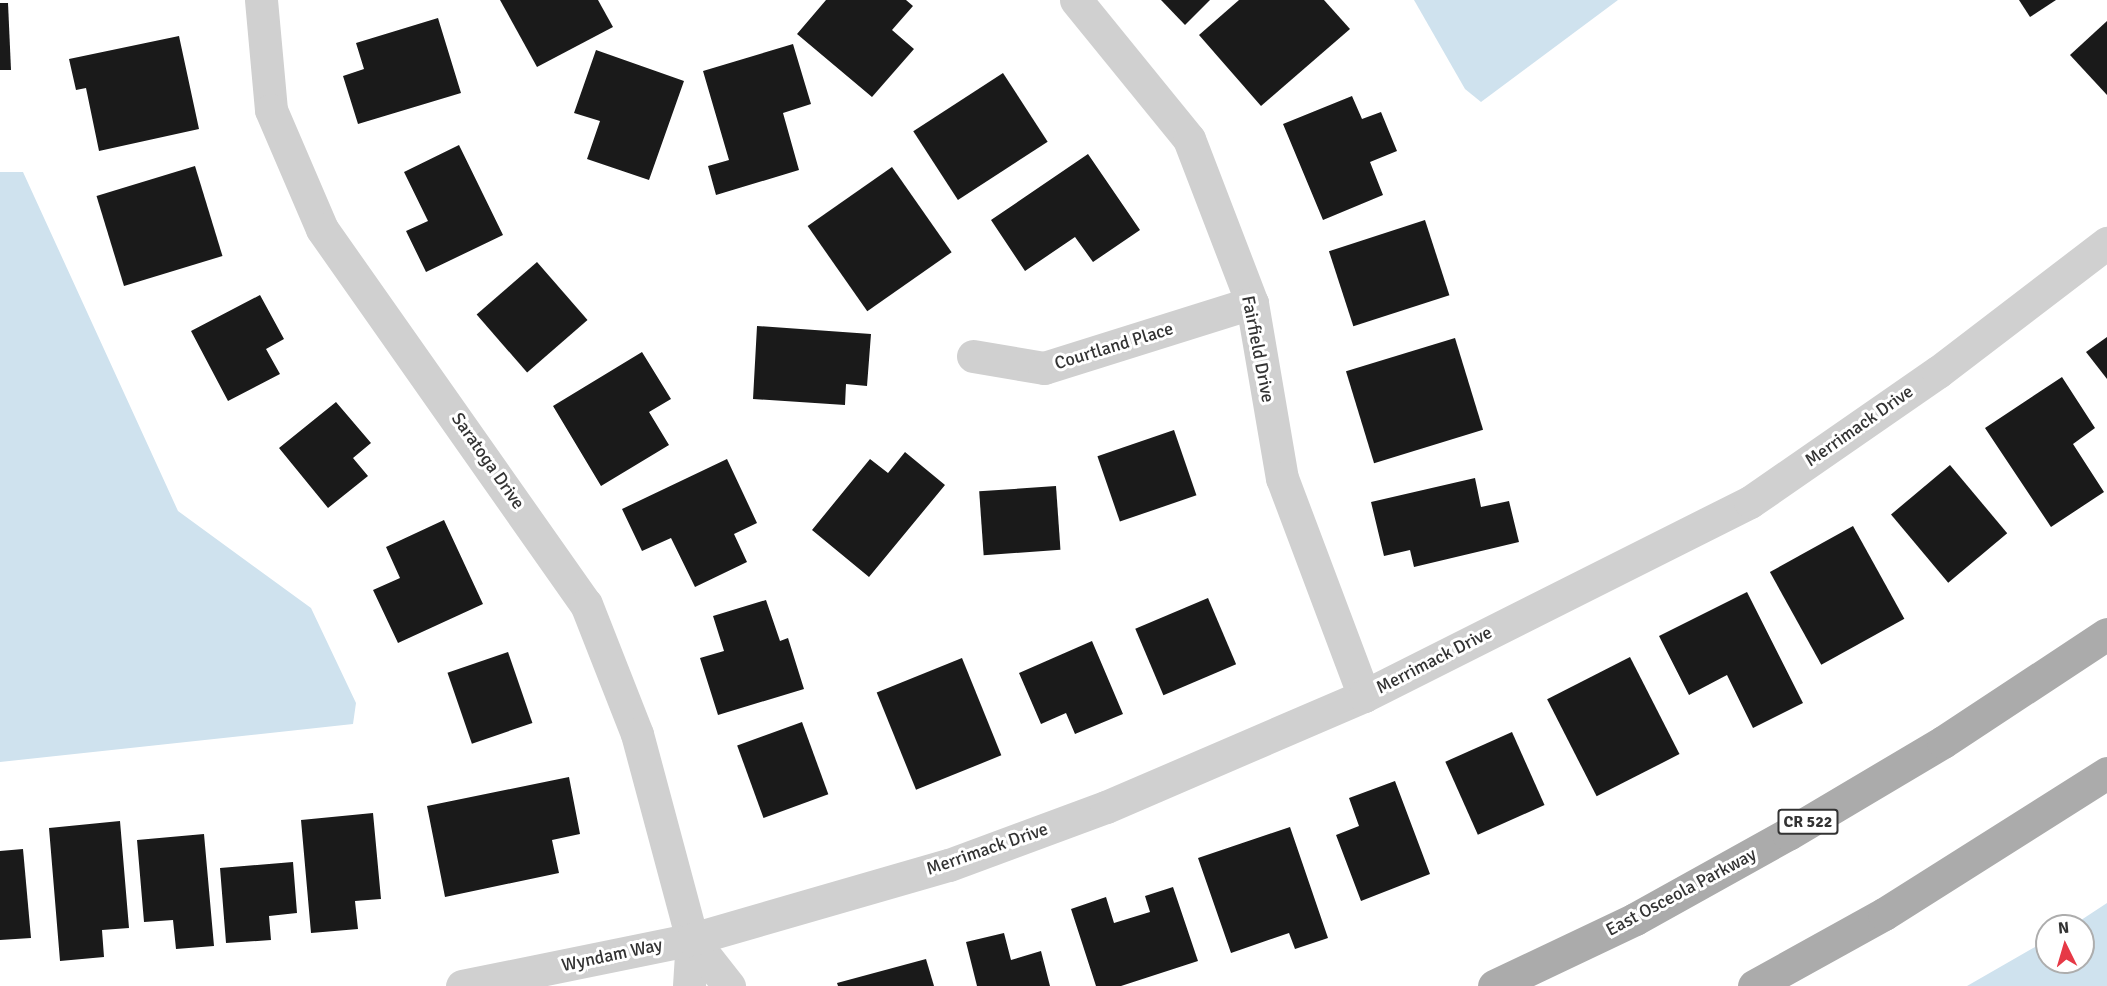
<!DOCTYPE html>
<html>
<head>
<meta charset="utf-8">
<style>
  body { margin:0 }
  #map { position:relative; width:2107px; height:986px; overflow:hidden; background:#fff; font-family:Signika,sans-serif }
  div>[style] { position:absolute }
  [style*='--x'] { left:calc(var(--x)*1px); top:calc(var(--y)*1px); width:calc(var(--w)*1px); rotate:calc(var(--a)*1deg) }
  .water>* { inset:0; background:#cfe2ee }
  .building>* { inset:0; background:#1a1a1a; transform-origin:0 0 }
  .street>* { height:33px; margin:-16.5px; padding:0 16.5px; transform-origin:16.5px; border-radius:16.5px; background:#d0d0d0 }
  .primary>* { height:33px; margin:-16.5px; padding:0 16.5px; transform-origin:16.5px; border-radius:16.5px; background:#ababab }
  span { translate:-50% -50%; white-space:nowrap; text-align:center; line-height:1.15; -webkit-text-stroke:6px #fff; paint-order:stroke }
  .shield-label span { padding:2px 4px; background:#fff; border:2px solid; border-radius:4px; -webkit-text-stroke-width:0 }
  .shield-label { font-size:16px; color:#333; font-weight:700 }
  .street-label { font-size:18px; color:#333 }
  .north { position:absolute; left:2035px; top:914px; width:60px; height:60px; box-sizing:border-box; background:#fff; border:2px solid #adadad; border-radius:50%; rotate:355deg; font-size:16px; font-weight:700; line-height:24px; text-align:center; color:#333 }
  .north::after { content:''; display:block; margin:auto; width:21px; height:27px; background:#e63946; clip-path:polygon(50% 0,100% 100%,50% 72%,0 100%) }
</style>
</head>
<body>
<div id="map">
  <div class="water">
    <div style="clip-path:polygon(1414px 0,1618px 0,1481px 102px,1465px 89px)"></div>
    <div style="clip-path:polygon(0 172px,23px 172px,178px 511px,311px 608px,356px 703px,353px 724px,0 762px)"></div>
    <div style="clip-path:polygon(2107px 903px,2107px 986px,1967px 986px,2047px 940px,2047px 962px,2083px 962px,2083px 926px,2072px 926px)"></div>
  </div>
  <div class="building">
    <div style="clip-path:polygon(500px 0,598px 0,613px 27px,537px 67px)"></div>
    <div style="clip-path:polygon(826px 0,906px 0,913px 6px,892px 30px,914px 49px,872px 97px,797px 34px)"></div>
    <div style="clip-path:polygon(1161px 0,1210px 0,1185px 25px)"></div>
    <div style="clip-path:polygon(1239px 0,1324px 0,1350px 29px,1261px 106px,1199px 35px)"></div>
    <div style="clip-path:polygon(2019px 0,2056px 0,2030px 17px)"></div>
    <div style="clip-path:polygon(0 3px,8px 3px,11px 70px,0 70px)"></div>
    <div style="clip-path:polygon(438px 18px,461px 93px,358px 124px,343px 76px,364px 69px,356px 43px)"></div>
    <div style="clip-path:polygon(2107px 21px,2107px 95px,2070px 55px)"></div>
    <div style="clip-path:polygon(179px 36px,199px 129px,99px 151px,86px 88px,76px 90px,69px 59px)"></div>
    <div style="clip-path:polygon(793px 44px,811px 104px,783px 113px,799px 170px,716px 195px,708px 166px,729px 160px,703px 71px)"></div>
    <div style="clip-path:polygon(596px 50px,684px 81px,649px 180px,587px 159px,600px 121px,574px 113px)"></div>
    <div style="left:1003px;top:73px;width:82px;height:107px;rotate:57deg"></div>
    <div style="clip-path:polygon(1352px 96px,1362px 119px,1381px 112px,1397px 151px,1370px 162px,1383px 195px,1323px 220px,1283px 124px)"></div>
    <div style="clip-path:polygon(459px 145px,503px 235px,426px 272px,406px 231px,428px 221px,404px 172px)"></div>
    <div style="clip-path:polygon(1088px 154px,1140px 230px,1093px 262px,1075px 237px,1025px 271px,991px 220px)"></div>
    <div style="left:195px;top:166px;width:94px;height:103px;rotate:73deg"></div>
    <div style="left:892px;top:167px;width:104px;height:103px;rotate:55deg"></div>
    <div style="left:1425px;top:220px;width:79px;height:101px;rotate:72deg"></div>
    <div style="left:537px;top:262px;width:77px;height:80px;rotate:49deg"></div>
    <div style="clip-path:polygon(260px 295px,284px 339px,266px 349px,280px 374px,228px 401px,191px 331px)"></div>
    <div style="clip-path:polygon(757px 326px,871px 334px,867px 386px,846px 384px,845px 405px,753px 399px)"></div>
    <div style="clip-path:polygon(2107px 337px,2107px 379px,2086px 352px)"></div>
    <div style="left:1455px;top:338px;width:96px;height:114px;rotate:73deg"></div>
    <div style="clip-path:polygon(642px 352px,671px 399px,649px 412px,669px 445px,601px 486px,553px 406px)"></div>
    <div style="clip-path:polygon(2062px 377px,2095px 428px,2073px 444px,2104px 492px,2051px 527px,1985px 428px)"></div>
    <div style="clip-path:polygon(336px 402px,371px 443px,353px 458px,368px 476px,328px 508px,279px 448px)"></div>
    <div style="left:1174px;top:430px;width:69px;height:81px;rotate:71deg"></div>
    <div style="clip-path:polygon(905px 452px,945px 485px,869px 577px,812px 530px,870px 459px,888px 473px)"></div>
    <div style="clip-path:polygon(727px 459px,757px 523px,734px 534px,747px 562px,695px 587px,671px 538px,642px 551px,622px 509px)"></div>
    <div style="left:1950px;top:465px;width:89px;height:77px;rotate:50deg"></div>
    <div style="clip-path:polygon(1475px 478px,1481px 507px,1509px 501px,1519px 542px,1414px 567px,1410px 550px,1384px 556px,1371px 502px)"></div>
    <div style="left:1056px;top:486px;width:64px;height:77px;rotate:86deg"></div>
    <div style="clip-path:polygon(444px 520px,483px 604px,398px 643px,373px 590px,400px 578px,386px 547px)"></div>
    <div style="left:1853px;top:526px;width:106px;height:95px;rotate:61deg"></div>
    <div style="clip-path:polygon(1747px 592px,1803px 703px,1753px 728px,1727px 675px,1689px 695px,1659px 636px)"></div>
    <div style="left:1208px;top:598px;width:72px;height:79px;rotate:67deg"></div>
    <div style="clip-path:polygon(766px 600px,780px 641px,788px 638px,804px 689px,718px 715px,700px 658px,724px 651px,713px 616px)"></div>
    <div style="clip-path:polygon(1092px 641px,1123px 714px,1075px 734px,1066px 713px,1041px 724px,1019px 673px)"></div>
    <div style="left:508px;top:652px;width:75px;height:64px;rotate:71deg"></div>
    <div style="left:1630px;top:657px;width:109px;height:93px;rotate:63deg"></div>
    <div style="left:962px;top:658px;width:105px;height:92px;rotate:68deg"></div>
    <div style="left:802px;top:722px;width:77px;height:69px;rotate:70deg"></div>
    <div style="left:1512px;top:732px;width:80px;height:73px;rotate:66deg"></div>
    <div style="clip-path:polygon(569px 777px,580px 834px,552px 840px,559px 873px,445px 897px,427px 806px)"></div>
    <div style="clip-path:polygon(1395px 781px,1430px 874px,1361px 901px,1336px 835px,1359px 826px,1349px 798px)"></div>
    <div style="clip-path:polygon(373px 813px,381px 899px,355px 901px,358px 929px,311px 933px,301px 820px)"></div>
    <div style="clip-path:polygon(120px 821px,129px 928px,102px 930px,104px 957px,60px 961px,49px 828px)"></div>
    <div style="clip-path:polygon(1290px 827px,1328px 938px,1295px 949px,1289px 933px,1231px 953px,1198px 858px)"></div>
    <div style="clip-path:polygon(204px 834px,214px 946px,176px 949px,173px 920px,144px 922px,137px 840px)"></div>
    <div style="clip-path:polygon(23px 849px,31px 938px,0 940px,0 851px)"></div>
    <div style="clip-path:polygon(293px 862px,297px 913px,269px 916px,271px 940px,226px 943px,220px 868px)"></div>
    <div style="clip-path:polygon(1173px 887px,1198px 961px,1121px 986px,1096px 986px,1071px 909px,1106px 897px,1114px 923px,1150px 912px,1145px 896px)"></div>
    <div style="clip-path:polygon(1004px 933px,1011px 960px,1041px 951px,1050px 986px,977px 986px,966px 942px)"></div>
    <div style="clip-path:polygon(926px 959px,934px 986px,838px 986px,837px 983px)"></div>
  </div>
  <div class="street">
    <div style="--x:261;--y:0;--w:110;--a:84.8"></div>
    <div style="--x:271;--y:110;--w:129;--a:66.8"></div>
    <div style="--x:322;--y:229;--w:459;--a:54.9"></div>
    <div style="--x:586;--y:604;--w:140;--a:68.6"></div>
    <div style="--x:637;--y:734;--w:212;--a:75"></div>
    <div style="--x:692;--y:939;--w:47;--a:93.7"></div>
    <div style="--x:1076;--y:0;--w:179;--a:50.9"></div>
    <div style="--x:1189;--y:139;--w:176;--a:69"></div>
    <div style="--x:1252;--y:303;--w:178;--a:80.3"></div>
    <div style="--x:1282;--y:478;--w:233;--a:69.4"></div>
    <div style="--x:973;--y:356;--w:72;--a:9.6"></div>
    <div style="--x:1044;--y:368;--w:218;--a:-17.4"></div>
    <div style="--x:692;--y:939;--w:60;--a:51.8"></div>
    <div style="--x:462;--y:986;--w:235;--a:-11.5"></div>
    <div style="--x:692;--y:939;--w:267;--a:-16.1"></div>
    <div style="--x:949;--y:865;--w:167;--a:-20.3"></div>
    <div style="--x:1106;--y:807;--w:281;--a:-23.3"></div>
    <div style="--x:1364;--y:696;--w:432;--a:-26.7"></div>
    <div style="--x:1750;--y:502;--w:229;--a:-34.7"></div>
    <div style="--x:1938;--y:372;--w:213;--a:-37.4"></div>
  </div>
  <div class="primary">
    <div style="--x:1494;--y:986;--w:156;--a:-25.4"></div>
    <div style="--x:1635;--y:919;--w:175;--a:-29.1"></div>
    <div style="--x:1788;--y:834;--w:180;--a:-30.7"></div>
    <div style="--x:1943;--y:742;--w:196;--a:-33.4"></div>
    <div style="--x:1754;--y:986;--w:149;--a:-29"></div>
    <div style="--x:1884;--y:914;--w:264;--a:-32.3"></div>
  </div>
  <div class="shield-label">
    <span style="left:1808px;top:822px">CR 522</span>
  </div>
  <div class="street-label">
    <span style="left:1114px;top:346px;rotate:-17deg">Courtland Place</span>
    <span style="left:1258px;top:349px;rotate:79deg">Fairfield Drive</span>
    <span style="left:1859px;top:426px;rotate:-35deg">Merrimack Drive</span>
    <span style="left:488px;top:461px;rotate:55deg">Saratoga Drive</span>
    <span style="left:1434px;top:660px;rotate:-27deg">Merrimack Drive</span>
    <span style="left:987px;top:849px;rotate:-19deg">Merrimack Drive</span>
    <span style="left:1681px;top:892px;rotate:-28deg">East Osceola Parkway</span>
    <span style="left:612px;top:955px;rotate:-12deg">Wyndam Way</span>
  </div>
  <div class="north">N</div>
</div>
</body>
</html>
